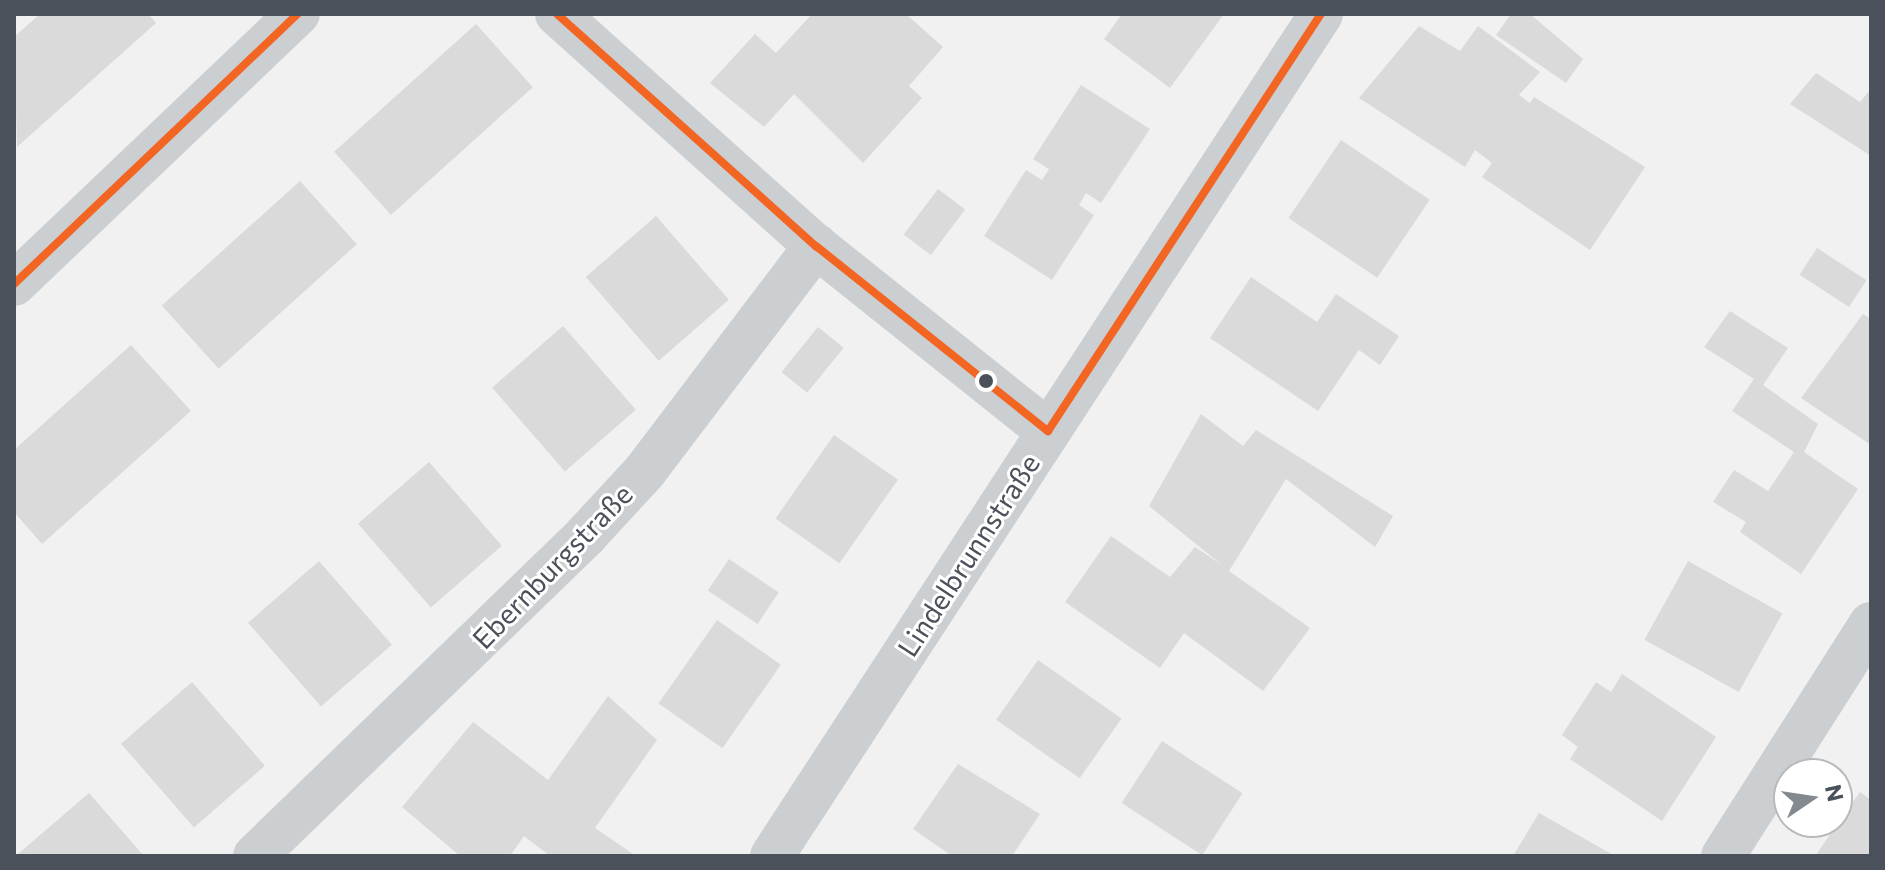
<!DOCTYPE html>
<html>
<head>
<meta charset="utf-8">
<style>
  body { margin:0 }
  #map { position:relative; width:1885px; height:870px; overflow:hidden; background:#f1f1f1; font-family:Commissioner,sans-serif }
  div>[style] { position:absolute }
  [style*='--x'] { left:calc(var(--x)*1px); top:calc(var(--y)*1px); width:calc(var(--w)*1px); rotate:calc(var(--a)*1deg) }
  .building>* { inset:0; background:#dadadb; transform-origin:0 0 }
  .minor>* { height:44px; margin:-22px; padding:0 22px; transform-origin:22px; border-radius:22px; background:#cccfd1 }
  .bus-1>* { height:8px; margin:-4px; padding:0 4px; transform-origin:4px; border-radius:4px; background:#f26522 }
  .dots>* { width:22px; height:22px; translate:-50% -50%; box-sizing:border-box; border:4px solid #fff; border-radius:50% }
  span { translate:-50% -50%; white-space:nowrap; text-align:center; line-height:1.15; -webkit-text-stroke:6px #fff; paint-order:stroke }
  .street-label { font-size:28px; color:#4a515b }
  .frame { position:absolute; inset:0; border:16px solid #4a515b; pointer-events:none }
  .north { position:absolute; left:1773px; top:758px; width:80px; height:80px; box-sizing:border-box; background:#fff; border:2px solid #b7b9bd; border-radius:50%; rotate:77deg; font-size:22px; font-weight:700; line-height:32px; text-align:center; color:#4a515b }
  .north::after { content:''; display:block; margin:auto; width:28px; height:36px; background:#848990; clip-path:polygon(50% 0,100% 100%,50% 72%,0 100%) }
</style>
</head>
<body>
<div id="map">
  <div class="building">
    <div style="clip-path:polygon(40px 14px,148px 14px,156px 23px,17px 147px,14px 37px)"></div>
    <div style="clip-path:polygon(812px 14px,906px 14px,943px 47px,909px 86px,922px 98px,863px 163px,794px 94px,764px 127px,710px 83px,755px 34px,776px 53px)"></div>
    <div style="clip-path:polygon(1122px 14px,1224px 14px,1170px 88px,1104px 39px)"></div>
    <div style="clip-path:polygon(1511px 14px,1530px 14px,1583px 59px,1566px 83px,1496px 35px)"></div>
    <div style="left:476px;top:24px;width:85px;height:191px;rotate:48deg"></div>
    <div style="clip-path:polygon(1419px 26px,1460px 51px,1478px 26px,1540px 72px,1519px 95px,1530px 103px,1534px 97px,1645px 167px,1590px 250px,1482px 177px,1492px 163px,1475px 150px,1465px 167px,1359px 98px)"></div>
    <div style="clip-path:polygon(1816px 73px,1860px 102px,1871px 89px,1871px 156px,1790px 104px)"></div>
    <div style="clip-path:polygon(1081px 85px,1150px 129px,1101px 203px,1086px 193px,1079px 205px,1094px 215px,1052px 280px,984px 236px,1026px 170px,1042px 180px,1049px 169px,1033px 159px)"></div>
    <div style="left:1341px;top:140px;width:107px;height:94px;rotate:34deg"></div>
    <div style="left:300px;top:181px;width:85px;height:186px;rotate:48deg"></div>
    <div style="left:938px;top:189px;width:34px;height:57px;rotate:37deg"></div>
    <div style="left:656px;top:216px;width:111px;height:93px;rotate:49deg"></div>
    <div style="left:1817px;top:248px;width:59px;height:32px;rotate:33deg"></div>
    <div style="clip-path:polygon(1251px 277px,1317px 322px,1336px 294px,1399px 336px,1380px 365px,1359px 350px,1318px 411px,1210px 338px)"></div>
    <div style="clip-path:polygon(1730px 311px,1788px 348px,1763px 385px,1818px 424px,1804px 452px,1858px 489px,1801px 574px,1740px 532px,1746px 522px,1713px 502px,1734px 470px,1768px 491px,1794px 452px,1732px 411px,1754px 379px,1704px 347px)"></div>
    <div style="clip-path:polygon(1863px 314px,1871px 319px,1871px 445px,1801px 398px)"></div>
    <div style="left:563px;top:326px;width:111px;height:94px;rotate:49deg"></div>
    <div style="left:818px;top:327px;width:33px;height:58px;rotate:39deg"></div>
    <div style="clip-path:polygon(131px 345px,191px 411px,42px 544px,14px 512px,14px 450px)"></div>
    <div style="clip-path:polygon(1201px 414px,1243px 446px,1256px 430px,1393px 516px,1375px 547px,1286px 479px,1229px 571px,1310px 628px,1263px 691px,1184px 633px,1160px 668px,1065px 602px,1111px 536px,1170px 577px,1195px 547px,1222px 565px,1149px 506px)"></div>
    <div style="left:834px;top:435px;width:78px;height:102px;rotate:35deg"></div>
    <div style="left:429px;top:462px;width:111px;height:94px;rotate:49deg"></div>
    <div style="left:729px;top:559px;width:60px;height:38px;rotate:34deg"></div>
    <div style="left:319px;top:561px;width:111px;height:94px;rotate:49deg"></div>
    <div style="left:1688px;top:561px;width:108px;height:90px;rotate:29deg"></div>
    <div style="left:717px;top:620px;width:78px;height:102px;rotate:35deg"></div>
    <div style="left:1038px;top:660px;width:102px;height:73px;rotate:35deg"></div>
    <div style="clip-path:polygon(1622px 674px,1716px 737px,1662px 821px,1570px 759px,1578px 747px,1562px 735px,1596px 682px,1611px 692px)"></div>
    <div style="left:192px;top:682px;width:111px;height:94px;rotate:49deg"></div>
    <div style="clip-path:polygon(608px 696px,657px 740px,595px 828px,636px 856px,550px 856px,524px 836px,510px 856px,460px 856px,402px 807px,473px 722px,548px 780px)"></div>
    <div style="left:1162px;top:741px;width:96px;height:74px;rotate:33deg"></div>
    <div style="clip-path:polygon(958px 764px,1040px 814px,1012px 856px,952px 856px,913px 829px)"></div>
    <div style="clip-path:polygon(1860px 792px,1871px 800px,1871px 856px,1815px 856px)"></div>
    <div style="clip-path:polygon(89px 793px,144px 856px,19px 856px,18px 854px)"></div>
    <div style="clip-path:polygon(1539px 813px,1615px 856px,1513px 856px)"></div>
  </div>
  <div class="minor">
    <div style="--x:557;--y:14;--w:348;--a:41.9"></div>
    <div style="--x:816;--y:246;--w:297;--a:38.6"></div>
    <div style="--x:14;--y:284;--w:392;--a:-43.6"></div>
    <div style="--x:255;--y:856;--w:461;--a:-44.1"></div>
    <div style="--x:586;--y:535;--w:87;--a:-47.3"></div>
    <div style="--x:645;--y:471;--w:283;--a:-52.8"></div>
    <div style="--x:772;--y:856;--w:1005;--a:-56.89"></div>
    <div style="--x:1723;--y:856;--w:275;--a:-57.5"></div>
  </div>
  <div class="bus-1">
    <div style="--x:557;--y:14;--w:348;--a:41.9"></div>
    <div style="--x:816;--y:246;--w:297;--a:38.6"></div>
    <div style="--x:14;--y:284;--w:392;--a:-43.6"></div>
    <div style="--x:1048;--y:431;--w:498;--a:-56.8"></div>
  </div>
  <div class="dots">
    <div style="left:986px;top:381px;background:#4a515b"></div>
  </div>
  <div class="street-label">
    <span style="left:968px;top:555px;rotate:-57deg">Lindelbrunnstraße</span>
    <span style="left:552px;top:566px;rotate:-46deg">Ebernburgstraße</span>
  </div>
  <div class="frame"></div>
  <div class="north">N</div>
</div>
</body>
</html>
